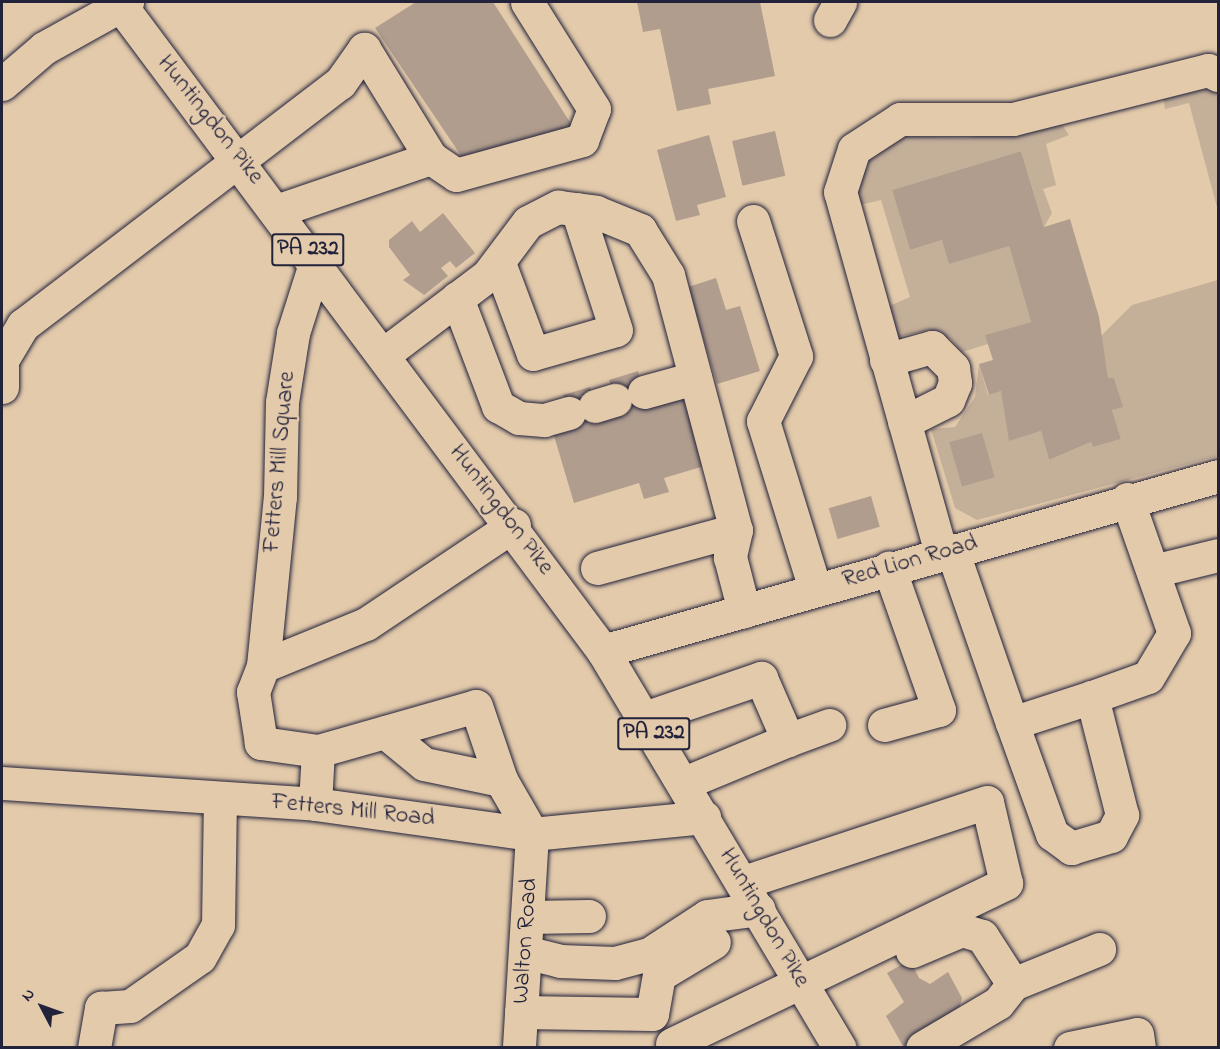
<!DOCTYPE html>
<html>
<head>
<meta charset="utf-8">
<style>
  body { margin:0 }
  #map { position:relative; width:1220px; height:1049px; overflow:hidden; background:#e3caab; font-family:"Indie Flower",sans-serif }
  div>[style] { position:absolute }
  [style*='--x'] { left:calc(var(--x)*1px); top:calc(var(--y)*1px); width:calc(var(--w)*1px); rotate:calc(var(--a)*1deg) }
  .green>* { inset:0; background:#c4af99 }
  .building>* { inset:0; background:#b09d8e; transform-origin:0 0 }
  .roads { filter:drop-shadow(0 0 2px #22223b) drop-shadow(0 0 2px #22223b) }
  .minor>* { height:33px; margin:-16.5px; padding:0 16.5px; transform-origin:16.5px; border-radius:16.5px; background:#e3caab }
  .major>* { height:33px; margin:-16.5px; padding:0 16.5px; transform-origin:16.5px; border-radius:16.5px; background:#e3caab }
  span { translate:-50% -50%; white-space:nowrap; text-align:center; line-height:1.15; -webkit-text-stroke:4.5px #e3caab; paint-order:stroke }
  .shield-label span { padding:2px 4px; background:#e3caab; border:2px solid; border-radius:4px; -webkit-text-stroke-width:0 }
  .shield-label { font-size:22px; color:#22223b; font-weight:700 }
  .street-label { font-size:24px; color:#22223b }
  .frame { position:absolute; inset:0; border:3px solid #22223b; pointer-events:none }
  .north { position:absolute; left:12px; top:977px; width:60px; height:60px; -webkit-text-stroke:4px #e3caab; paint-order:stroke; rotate:311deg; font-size:16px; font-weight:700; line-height:24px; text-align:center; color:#22223b }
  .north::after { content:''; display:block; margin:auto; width:21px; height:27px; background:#22223b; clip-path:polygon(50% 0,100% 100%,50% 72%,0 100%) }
</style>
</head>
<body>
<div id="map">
  <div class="green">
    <div style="clip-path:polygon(1204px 86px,1218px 90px,1218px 211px,1189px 103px,1165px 109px,1163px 97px)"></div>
    <div style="clip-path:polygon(1062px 125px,1069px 135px,1046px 144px,1056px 185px,1043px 189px,1052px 213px,1044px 227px,1021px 151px,892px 190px,910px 250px,942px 240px,1009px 246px,1031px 322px,986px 335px,988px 344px,962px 352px,951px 339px,929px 330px,896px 337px,889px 306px,910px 297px,881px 200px,860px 205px,854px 193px,860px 158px,888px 136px,966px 138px)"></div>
    <div style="clip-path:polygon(1218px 280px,1218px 456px,977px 520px,955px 508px,931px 429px,955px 427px,975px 397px,979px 364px,988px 395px,1001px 391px,1010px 440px,1041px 431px,1049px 460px,1091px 442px,1093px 447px,1121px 439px,1112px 410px,1122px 406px,1114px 378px,1108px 378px,1101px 336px,1132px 305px)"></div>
  </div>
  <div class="building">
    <div style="clip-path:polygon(416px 2px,493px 2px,575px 130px,466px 163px,375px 28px)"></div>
    <div style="clip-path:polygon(637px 2px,760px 2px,775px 76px,708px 89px,711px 104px,677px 111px,660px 29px,643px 32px)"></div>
    <div style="left:775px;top:131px;width:46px;height:44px;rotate:77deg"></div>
    <div style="clip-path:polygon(709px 135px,726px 197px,697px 205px,700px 215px,676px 221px,657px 150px)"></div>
    <div style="clip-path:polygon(1021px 151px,1044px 227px,1070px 219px,1099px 317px,1108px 378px,1114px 378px,1123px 407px,1112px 410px,1121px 439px,1093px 447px,1091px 442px,1049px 460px,1041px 431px,1009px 441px,1001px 391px,989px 395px,979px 364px,993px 360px,985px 335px,1031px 322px,1009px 246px,949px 264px,942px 240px,910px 250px,892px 190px)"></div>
    <div style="clip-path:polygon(443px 213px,475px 253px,456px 268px,450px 261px,441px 268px,448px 276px,424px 295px,403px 280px,410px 275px,389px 247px,389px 240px,412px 221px,420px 232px)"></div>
    <div style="clip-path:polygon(716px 278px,726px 310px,740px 306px,760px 371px,717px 384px,688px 287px)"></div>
    <div style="clip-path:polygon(638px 371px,646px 399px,688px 386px,711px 464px,664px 478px,669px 492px,644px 499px,639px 483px,574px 503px,552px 429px,572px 424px,563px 395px,590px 387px,598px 414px,617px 408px,609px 380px)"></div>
    <div style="left:982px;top:433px;width:46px;height:34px;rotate:74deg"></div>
    <div style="left:871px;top:496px;width:32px;height:44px;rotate:74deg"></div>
    <div style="clip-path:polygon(910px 960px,919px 978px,930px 984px,948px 972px,962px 998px,959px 1009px,904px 1048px,886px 1016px,904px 1002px,887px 973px)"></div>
  </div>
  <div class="roads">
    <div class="minor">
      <div style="--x:830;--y:20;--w:21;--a:-61"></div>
      <div style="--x:2;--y:84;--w:55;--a:-40.6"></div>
      <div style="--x:44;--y:48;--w:95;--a:-29"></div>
      <div style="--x:279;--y:210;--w:161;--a:-18.9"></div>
      <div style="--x:753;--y:221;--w:142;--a:72.3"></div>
      <div style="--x:796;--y:356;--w:73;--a:116.9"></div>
      <div style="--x:763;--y:421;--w:176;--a:72.8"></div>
      <div style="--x:499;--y:263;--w:97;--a:69.5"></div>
      <div style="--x:533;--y:354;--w:86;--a:-16.1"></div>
      <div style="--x:616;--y:330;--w:127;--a:-107.9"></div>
      <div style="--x:457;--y:298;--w:116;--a:69.2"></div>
      <div style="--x:498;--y:406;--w:24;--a:30"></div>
      <div style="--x:519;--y:418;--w:25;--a:5"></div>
      <div style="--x:544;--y:420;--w:26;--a:-16"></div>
      <div style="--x:384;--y:354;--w:131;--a:-37.2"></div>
      <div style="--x:488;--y:275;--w:66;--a:-53"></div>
      <div style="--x:528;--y:222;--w:34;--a:-27"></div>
      <div style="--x:558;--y:207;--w:38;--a:7"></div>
      <div style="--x:596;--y:212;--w:48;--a:22.2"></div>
      <div style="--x:640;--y:230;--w:53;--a:58.1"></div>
      <div style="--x:668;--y:275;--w:264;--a:75.1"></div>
      <div style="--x:736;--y:530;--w:28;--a:103"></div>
      <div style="--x:730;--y:557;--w:56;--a:75.5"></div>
      <div style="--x:886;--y:360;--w:48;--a:-15.8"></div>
      <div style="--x:932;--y:347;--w:30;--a:45"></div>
      <div style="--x:953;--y:368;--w:15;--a:82"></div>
      <div style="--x:955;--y:383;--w:18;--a:112"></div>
      <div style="--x:948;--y:400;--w:49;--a:153.4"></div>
      <div style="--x:2;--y:387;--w:27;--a:-90"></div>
      <div style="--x:2;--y:360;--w:41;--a:-59"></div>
      <div style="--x:23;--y:325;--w:399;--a:-37.4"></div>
      <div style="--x:340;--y:83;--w:42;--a:-54.8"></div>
      <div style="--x:364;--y:49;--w:128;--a:58.4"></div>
      <div style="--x:431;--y:158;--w:30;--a:34"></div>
      <div style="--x:456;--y:175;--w:131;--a:-15.5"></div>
      <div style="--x:582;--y:140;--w:33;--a:-69"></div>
      <div style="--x:594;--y:109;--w:126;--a:-122.1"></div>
      <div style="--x:644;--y:392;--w:53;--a:-15.4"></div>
      <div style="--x:595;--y:406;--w:21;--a:-17"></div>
      <div style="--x:952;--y:550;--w:183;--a:70.9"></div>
      <div style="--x:1012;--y:723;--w:118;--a:70.2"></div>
      <div style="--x:1052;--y:834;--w:24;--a:36"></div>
      <div style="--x:1071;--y:848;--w:42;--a:-16.7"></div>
      <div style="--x:1111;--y:836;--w:24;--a:-62"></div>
      <div style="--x:1122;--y:815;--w:122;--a:-104.3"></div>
      <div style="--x:1092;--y:697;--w:84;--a:162"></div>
      <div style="--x:941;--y:553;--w:375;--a:-105.6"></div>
      <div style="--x:840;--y:192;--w:45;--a:-72"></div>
      <div style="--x:854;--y:149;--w:55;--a:-33.1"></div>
      <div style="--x:900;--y:119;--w:113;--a:0"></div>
      <div style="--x:1013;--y:119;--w:201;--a:-14.1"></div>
      <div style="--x:1208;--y:70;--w:11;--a:27"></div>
      <div style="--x:597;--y:568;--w:144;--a:-15.3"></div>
      <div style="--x:1153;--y:571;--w:67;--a:-13.8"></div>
      <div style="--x:263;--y:666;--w:170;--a:-84.3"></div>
      <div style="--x:280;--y:497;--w:95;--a:-88.8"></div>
      <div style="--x:282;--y:402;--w:70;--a:-80.9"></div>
      <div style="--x:293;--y:333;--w:76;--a:-72.3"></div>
      <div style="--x:1092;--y:697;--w:59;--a:-19.7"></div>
      <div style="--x:1148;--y:677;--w:51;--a:-59.4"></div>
      <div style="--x:1174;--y:633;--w:142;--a:-109.3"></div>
      <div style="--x:644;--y:718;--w:124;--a:-18.9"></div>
      <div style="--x:761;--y:678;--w:68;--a:66.5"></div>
      <div style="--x:788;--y:740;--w:113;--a:157.5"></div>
      <div style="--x:884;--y:725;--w:57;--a:-15.3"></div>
      <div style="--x:939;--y:710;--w:151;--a:-109.4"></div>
      <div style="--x:385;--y:732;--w:50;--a:39.4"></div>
      <div style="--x:424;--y:764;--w:79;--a:11.7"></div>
      <div style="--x:788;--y:740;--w:44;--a:-20.1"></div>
      <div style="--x:318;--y:751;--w:164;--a:-15.9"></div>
      <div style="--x:476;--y:706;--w:78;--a:71.3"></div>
      <div style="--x:501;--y:780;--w:62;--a:60.1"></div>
      <div style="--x:532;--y:834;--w:214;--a:93.5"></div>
      <div style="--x:2;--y:783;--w:314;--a:3.8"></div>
      <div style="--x:315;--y:804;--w:219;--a:7.9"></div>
      <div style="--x:532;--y:834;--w:173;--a:-5.6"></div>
      <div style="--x:315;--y:804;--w:53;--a:-86.8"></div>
      <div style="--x:318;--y:751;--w:58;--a:-172"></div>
      <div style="--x:261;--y:743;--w:52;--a:-98.9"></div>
      <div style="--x:253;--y:692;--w:28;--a:-69"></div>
      <div style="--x:263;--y:666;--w:111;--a:-22.2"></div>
      <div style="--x:366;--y:624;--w:178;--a:-33.8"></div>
      <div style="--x:527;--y:917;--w:62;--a:-0.9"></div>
      <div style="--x:912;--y:951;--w:54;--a:-22.8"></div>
      <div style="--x:962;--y:930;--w:21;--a:17"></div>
      <div style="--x:982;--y:936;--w:57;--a:57.1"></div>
      <div style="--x:1013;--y:984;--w:24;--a:128"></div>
      <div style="--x:998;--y:1003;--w:88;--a:149.4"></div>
      <div style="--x:525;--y:952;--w:36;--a:14"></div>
      <div style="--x:560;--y:961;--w:55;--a:2.1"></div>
      <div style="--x:615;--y:963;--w:35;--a:-15"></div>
      <div style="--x:649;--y:954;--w:69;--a:-33.2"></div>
      <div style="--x:707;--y:916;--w:52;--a:-7.7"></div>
      <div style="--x:1013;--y:984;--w:93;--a:-22.1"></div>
      <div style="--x:521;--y:1012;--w:131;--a:0.9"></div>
      <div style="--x:652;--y:1014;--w:40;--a:-80"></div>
      <div style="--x:659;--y:975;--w:64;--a:-31"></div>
      <div style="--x:672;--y:1044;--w:371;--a:-25.7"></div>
      <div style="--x:1006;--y:883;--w:83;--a:-103.2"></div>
      <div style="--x:987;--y:802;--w:256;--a:161.8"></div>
      <div style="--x:94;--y:1048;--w:41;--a:-80.1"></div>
      <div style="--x:101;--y:1008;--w:29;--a:-4"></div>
      <div style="--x:130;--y:1006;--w:85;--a:-35"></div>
      <div style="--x:200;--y:957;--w:37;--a:-61"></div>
      <div style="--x:218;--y:925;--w:126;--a:-89.1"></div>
      <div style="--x:1070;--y:1048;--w:68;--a:-11.8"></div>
      <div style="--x:1137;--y:1034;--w:14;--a:82"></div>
    </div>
    <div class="major">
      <div style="--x:118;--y:2;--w:810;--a:53.23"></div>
      <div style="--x:603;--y:651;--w:462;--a:59.2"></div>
      <div style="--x:603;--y:651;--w:639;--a:-15.88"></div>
    </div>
  </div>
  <div class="shield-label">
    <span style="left:308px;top:250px">PA 232</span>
    <span style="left:654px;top:734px">PA 232</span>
  </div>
  <div class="street-label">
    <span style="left:210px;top:120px;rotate:52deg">Huntingdon Pike</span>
    <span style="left:280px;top:462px;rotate:-85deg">Fetters Mill Square</span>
    <span style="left:501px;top:510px;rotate:53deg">Huntingdon Pike</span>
    <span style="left:910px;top:562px;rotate:-16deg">Red Lion Road</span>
    <span style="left:353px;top:811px;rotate:6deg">Fetters Mill Road</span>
    <span style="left:764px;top:918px;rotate:60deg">Huntingdon Pike</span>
    <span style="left:526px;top:941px;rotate:-86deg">Walton Road</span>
  </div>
  <div class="frame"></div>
  <div class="north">N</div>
</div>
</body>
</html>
